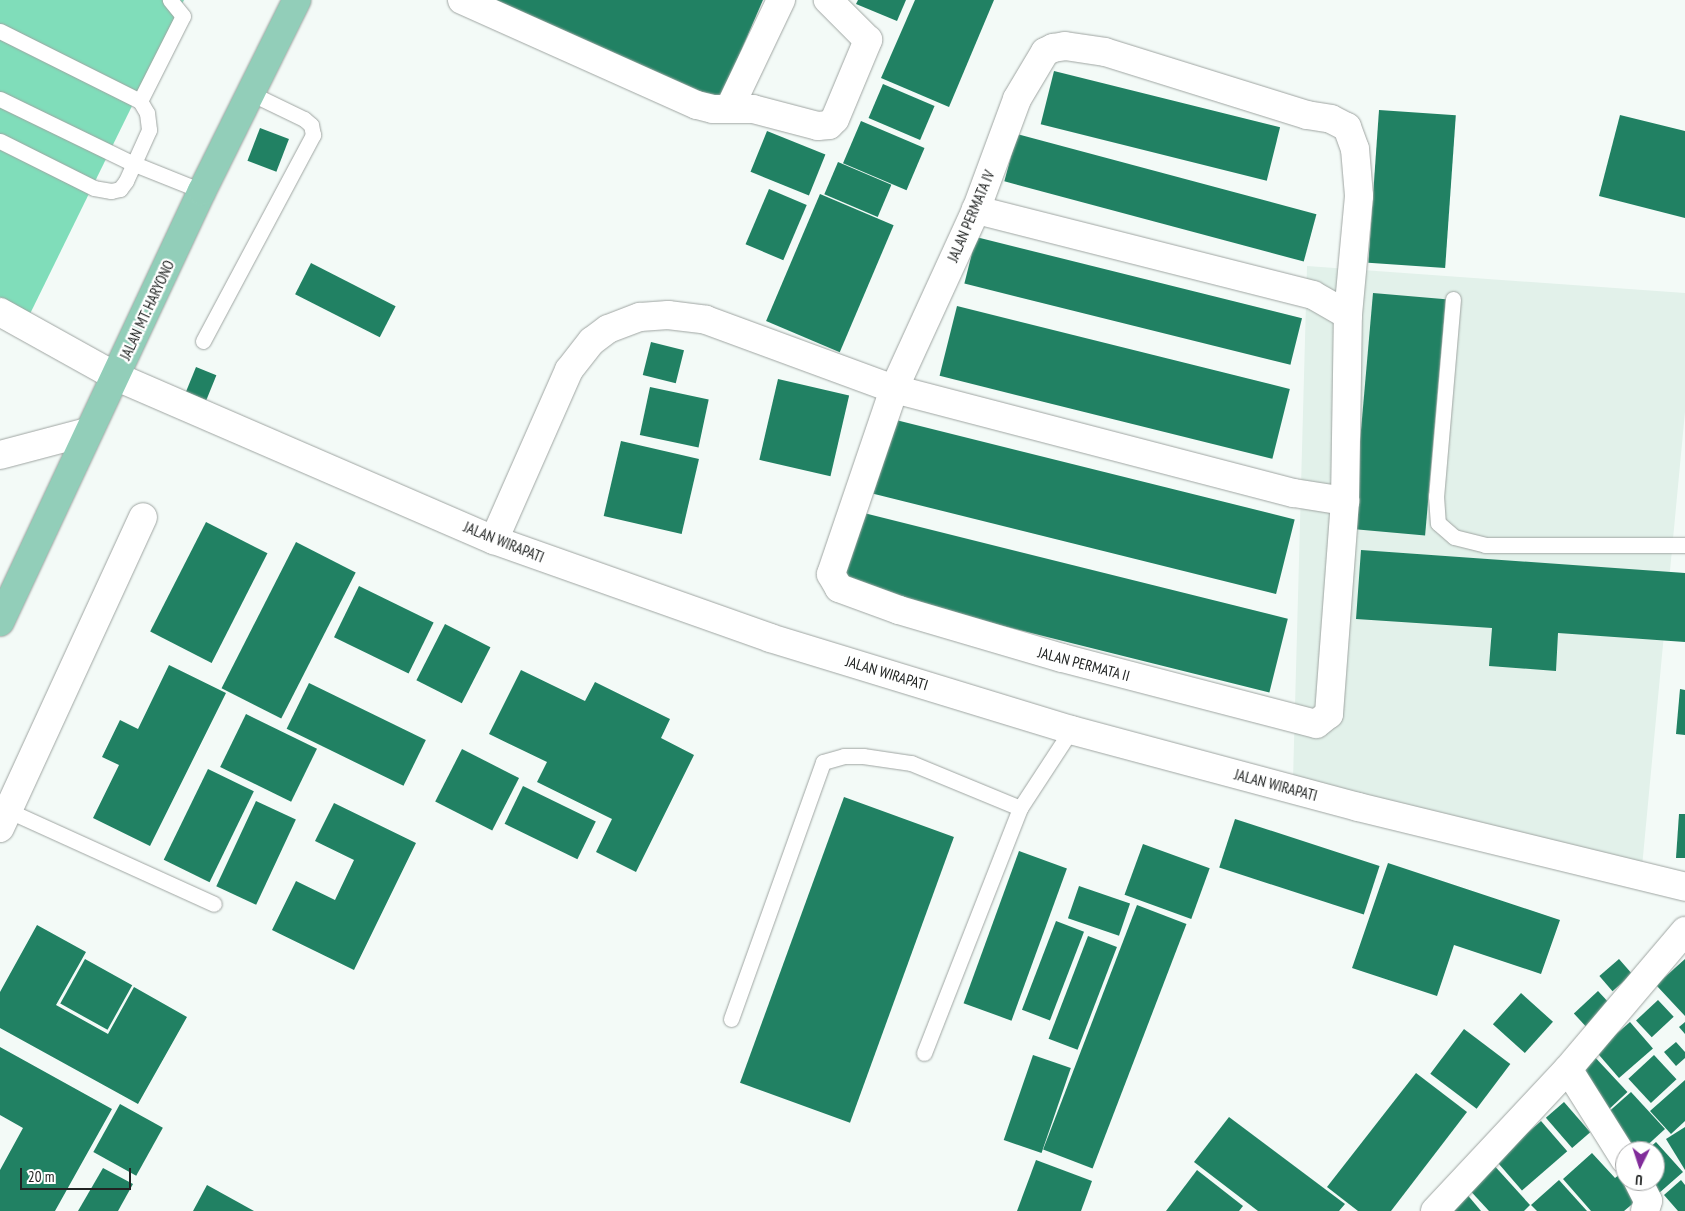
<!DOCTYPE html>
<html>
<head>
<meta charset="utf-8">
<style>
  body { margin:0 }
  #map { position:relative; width:1685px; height:1211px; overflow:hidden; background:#f3faf7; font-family:"PT Sans Narrow",sans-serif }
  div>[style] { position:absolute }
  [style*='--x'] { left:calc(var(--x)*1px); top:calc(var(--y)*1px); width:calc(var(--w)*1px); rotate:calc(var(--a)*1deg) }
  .built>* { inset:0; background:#e2f1ea }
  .green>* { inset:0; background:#80ddba }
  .building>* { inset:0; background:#218163; transform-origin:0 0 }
  .roads { filter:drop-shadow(0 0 1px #9fa5a2) drop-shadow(0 0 1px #9fa5a2) }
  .service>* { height:15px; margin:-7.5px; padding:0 7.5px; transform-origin:7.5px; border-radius:7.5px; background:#fff }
  .minor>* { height:28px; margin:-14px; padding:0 14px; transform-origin:14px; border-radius:14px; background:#fff }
  .primary>* { height:28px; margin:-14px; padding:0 14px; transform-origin:14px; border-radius:14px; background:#92ceb9 }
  span { translate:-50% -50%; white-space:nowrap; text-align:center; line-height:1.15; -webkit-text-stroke:4.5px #fff; paint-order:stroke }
  .street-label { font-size:15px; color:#212423 }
  .north { position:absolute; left:1615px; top:1141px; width:50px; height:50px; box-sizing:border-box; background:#fff; border:1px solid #a6a7a7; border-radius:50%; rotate:184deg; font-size:14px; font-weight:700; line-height:20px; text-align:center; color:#212423 }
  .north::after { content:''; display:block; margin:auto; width:18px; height:22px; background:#812c9a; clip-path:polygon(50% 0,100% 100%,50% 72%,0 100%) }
  .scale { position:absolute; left:20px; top:1168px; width:111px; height:22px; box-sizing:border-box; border:2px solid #212423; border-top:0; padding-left:6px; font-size:15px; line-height:18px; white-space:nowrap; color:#212423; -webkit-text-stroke:4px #fff; paint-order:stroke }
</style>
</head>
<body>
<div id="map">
  <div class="built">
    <div style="clip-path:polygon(1307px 266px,1685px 293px,1685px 412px,1642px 867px,1293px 780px)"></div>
  </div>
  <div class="green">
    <div style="clip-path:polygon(0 0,184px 0,27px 320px,0 305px)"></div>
  </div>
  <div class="building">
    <div style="clip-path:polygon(489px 0,763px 0,719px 102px)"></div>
    <div style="clip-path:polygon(858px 0,906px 0,897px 21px,856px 4px)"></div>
    <div style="clip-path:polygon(915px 0,994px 0,949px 107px,881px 78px)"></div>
    <div style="left:1054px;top:71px;width:233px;height:55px;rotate:14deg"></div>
    <div style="left:883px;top:84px;width:56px;height:37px;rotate:23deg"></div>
    <div style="left:1379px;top:110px;width:77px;height:153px;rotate:4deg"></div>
    <div style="clip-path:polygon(1620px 115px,1685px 131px,1685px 218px,1599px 196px)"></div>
    <div style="left:861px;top:121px;width:69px;height:46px;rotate:23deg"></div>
    <div style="left:260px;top:128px;width:31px;height:35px;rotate:21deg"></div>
    <div style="left:767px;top:131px;width:63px;height:44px;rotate:22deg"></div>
    <div style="left:1017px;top:134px;width:310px;height:49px;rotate:15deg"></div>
    <div style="left:838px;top:162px;width:58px;height:35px;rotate:23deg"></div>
    <div style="left:769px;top:189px;width:41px;height:60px;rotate:23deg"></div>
    <div style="left:820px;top:194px;width:80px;height:138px;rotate:23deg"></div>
    <div style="left:976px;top:237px;width:336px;height:48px;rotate:14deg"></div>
    <div style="left:311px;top:263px;width:95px;height:35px;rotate:27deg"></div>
    <div style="left:1373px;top:293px;width:73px;height:237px;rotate:5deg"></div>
    <div style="left:957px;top:306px;width:343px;height:72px;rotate:14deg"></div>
    <div style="left:651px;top:342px;width:34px;height:34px;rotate:14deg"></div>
    <div style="left:196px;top:367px;width:22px;height:27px;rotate:22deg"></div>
    <div style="left:778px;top:379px;width:73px;height:83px;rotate:13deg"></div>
    <div style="left:650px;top:387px;width:60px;height:49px;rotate:12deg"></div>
    <div style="left:892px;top:419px;width:415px;height:77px;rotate:14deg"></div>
    <div style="left:621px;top:441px;width:80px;height:77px;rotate:13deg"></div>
    <div style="left:856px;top:511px;width:445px;height:76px;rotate:14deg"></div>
    <div style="left:206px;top:522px;width:69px;height:123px;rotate:27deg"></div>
    <div style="left:296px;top:542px;width:67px;height:164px;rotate:27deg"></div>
    <div style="clip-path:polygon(1361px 550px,1685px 573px,1685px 642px,1558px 633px,1556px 671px,1489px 666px,1492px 628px,1356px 619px)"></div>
    <div style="left:359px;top:586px;width:83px;height:57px;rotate:26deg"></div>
    <div style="left:445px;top:624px;width:51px;height:63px;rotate:27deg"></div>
    <div style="clip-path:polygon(169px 665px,226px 693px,150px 846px,93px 818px,119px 765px,102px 757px,120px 720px,138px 729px)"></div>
    <div style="clip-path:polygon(521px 670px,585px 701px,595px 682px,670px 719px,661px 738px,694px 755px,636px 872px,596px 852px,612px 819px,537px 782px,547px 762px,489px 734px)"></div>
    <div style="left:309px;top:683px;width:130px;height:51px;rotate:26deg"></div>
    <div style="clip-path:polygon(1680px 689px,1685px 690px,1685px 735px,1676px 734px)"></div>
    <div style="left:246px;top:714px;width:79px;height:59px;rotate:26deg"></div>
    <div style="left:462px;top:749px;width:64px;height:59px;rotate:27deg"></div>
    <div style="left:208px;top:769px;width:51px;height:101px;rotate:26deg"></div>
    <div style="left:523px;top:786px;width:81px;height:42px;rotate:26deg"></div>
    <div style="left:844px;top:797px;width:117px;height:304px;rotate:20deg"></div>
    <div style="left:256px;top:801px;width:44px;height:94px;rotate:25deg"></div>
    <div style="clip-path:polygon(334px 803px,416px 843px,354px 970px,272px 930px,296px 881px,335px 900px,354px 860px,315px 841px)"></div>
    <div style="clip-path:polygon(1679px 814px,1685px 814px,1685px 858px,1676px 858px)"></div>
    <div style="left:1235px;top:819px;width:152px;height:51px;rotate:18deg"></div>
    <div style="left:1143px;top:844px;width:71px;height:54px;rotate:20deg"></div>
    <div style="left:1019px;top:851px;width:51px;height:162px;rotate:20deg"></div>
    <div style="clip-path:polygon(1388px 863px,1560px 920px,1541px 974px,1454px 945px,1437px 996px,1352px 968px)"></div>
    <div style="left:1079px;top:886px;width:54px;height:34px;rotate:19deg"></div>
    <div style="left:1137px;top:905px;width:53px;height:262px;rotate:21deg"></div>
    <div style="left:1056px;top:921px;width:30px;height:95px;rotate:21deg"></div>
    <div style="clip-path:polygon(37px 925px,86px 952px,56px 1005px,108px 1034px,134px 987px,187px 1017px,138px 1104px,0 1028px,0 992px)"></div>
    <div style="left:1088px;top:936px;width:31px;height:110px;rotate:21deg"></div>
    <div style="left:85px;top:959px;width:54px;height:51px;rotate:29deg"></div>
    <div style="left:1619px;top:959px;width:20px;height:26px;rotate:49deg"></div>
    <div style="clip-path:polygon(1685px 959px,1685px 1016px,1656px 985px)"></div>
    <div style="left:1598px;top:991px;width:19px;height:33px;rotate:47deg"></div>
    <div style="left:1521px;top:993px;width:43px;height:42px;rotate:42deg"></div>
    <div style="left:1658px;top:1000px;width:23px;height:30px;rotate:47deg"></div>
    <div style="left:1630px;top:1022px;width:35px;height:45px;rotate:49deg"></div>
    <div style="clip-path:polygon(1685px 1022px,1685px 1034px,1679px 1027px)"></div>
    <div style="left:1464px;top:1029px;width:58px;height:56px;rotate:37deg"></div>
    <div style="clip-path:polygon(1676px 1042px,1685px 1052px,1685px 1058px,1676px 1066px,1664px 1052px)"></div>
    <div style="clip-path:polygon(0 1047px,112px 1109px,55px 1211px,0 1211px,0 1170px,23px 1128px,0 1115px)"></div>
    <div style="left:1592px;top:1054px;width:52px;height:33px;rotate:47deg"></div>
    <div style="left:1033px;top:1055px;width:40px;height:90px;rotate:19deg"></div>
    <div style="left:1654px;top:1055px;width:33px;height:35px;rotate:47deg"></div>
    <div style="clip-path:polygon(1416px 1073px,1467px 1112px,1391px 1211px,1358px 1211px,1327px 1187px)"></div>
    <div style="clip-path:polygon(1685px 1080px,1685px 1121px,1671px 1134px,1650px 1111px)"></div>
    <div style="clip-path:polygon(1631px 1092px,1665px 1129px,1641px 1151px,1637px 1151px,1605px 1115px)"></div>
    <div style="left:1564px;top:1102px;width:40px;height:24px;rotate:49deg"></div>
    <div style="left:120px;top:1104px;width:49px;height:55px;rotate:29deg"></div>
    <div style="clip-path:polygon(1229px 1117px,1345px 1204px,1339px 1211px,1258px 1211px,1194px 1162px)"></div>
    <div style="left:1541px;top:1121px;width:40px;height:60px;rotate:49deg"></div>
    <div style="clip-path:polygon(1685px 1127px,1685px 1170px,1666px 1139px)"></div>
    <div style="clip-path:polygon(1656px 1142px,1683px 1172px,1642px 1208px,1636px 1201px,1624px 1211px,1591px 1211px,1563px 1179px,1592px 1153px,1615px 1178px,1625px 1170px,1625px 1181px,1655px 1181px,1655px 1151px,1646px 1151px)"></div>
    <div style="clip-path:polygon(1036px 1160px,1092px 1181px,1081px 1211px,1017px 1211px)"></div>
    <div style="clip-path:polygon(1491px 1162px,1530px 1205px,1524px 1211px,1489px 1211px,1465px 1185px)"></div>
    <div style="clip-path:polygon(103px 1168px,133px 1184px,118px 1211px,78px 1211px)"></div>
    <div style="clip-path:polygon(1197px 1170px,1243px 1206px,1239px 1211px,1166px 1211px)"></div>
    <div style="clip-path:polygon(1559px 1180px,1587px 1211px,1537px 1211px,1531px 1205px)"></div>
    <div style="clip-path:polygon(1681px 1180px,1685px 1185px,1685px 1211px,1678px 1211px,1664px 1195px)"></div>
    <div style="clip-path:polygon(207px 1185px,254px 1211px,193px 1211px)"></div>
    <div style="clip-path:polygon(1465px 1192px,1481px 1211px,1443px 1211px)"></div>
  </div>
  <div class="roads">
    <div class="service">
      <div style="--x:0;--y:31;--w:157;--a:26.6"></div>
      <div style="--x:140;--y:101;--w:14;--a:60"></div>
      <div style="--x:147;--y:113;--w:17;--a:83"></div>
      <div style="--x:149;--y:130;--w:56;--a:114.3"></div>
      <div style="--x:126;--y:181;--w:10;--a:127"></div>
      <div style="--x:120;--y:189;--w:9;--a:167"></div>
      <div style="--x:111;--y:191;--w:17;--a:-170"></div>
      <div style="--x:94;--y:188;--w:105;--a:-153.4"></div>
      <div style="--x:0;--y:99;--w:147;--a:25.9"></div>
      <div style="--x:132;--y:163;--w:75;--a:21.8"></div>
      <div style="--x:140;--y:101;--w:95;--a:-63.2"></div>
      <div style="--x:183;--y:16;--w:21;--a:-129"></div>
      <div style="--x:1453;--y:299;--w:198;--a:94.9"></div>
      <div style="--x:1436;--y:496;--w:27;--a:86"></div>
      <div style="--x:1438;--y:523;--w:21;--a:41"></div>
      <div style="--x:1454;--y:537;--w:32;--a:14"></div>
      <div style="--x:1485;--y:545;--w:200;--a:0"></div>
      <div style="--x:203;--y:341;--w:234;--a:-61.9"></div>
      <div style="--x:313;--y:135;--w:10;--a:-101"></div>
      <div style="--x:311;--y:125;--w:9;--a:-139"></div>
      <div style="--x:304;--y:119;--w:58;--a:-154.3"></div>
      <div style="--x:7;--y:810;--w:227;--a:24.4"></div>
      <div style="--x:731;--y:1019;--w:273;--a:-70.3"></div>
      <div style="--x:823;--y:762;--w:22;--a:-16"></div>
      <div style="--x:844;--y:756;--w:19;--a:0"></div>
      <div style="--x:863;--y:756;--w:49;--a:8.3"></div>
      <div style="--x:911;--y:763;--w:118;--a:22.4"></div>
      <div style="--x:924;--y:1053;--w:263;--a:-68.6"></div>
      <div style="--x:1020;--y:808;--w:93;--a:-56.8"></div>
    </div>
    <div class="minor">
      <div style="--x:462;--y:0;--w:257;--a:24.1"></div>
      <div style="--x:697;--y:105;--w:16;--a:14"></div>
      <div style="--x:713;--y:109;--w:40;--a:0"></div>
      <div style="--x:753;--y:109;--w:67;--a:14.7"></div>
      <div style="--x:818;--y:126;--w:11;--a:-5"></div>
      <div style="--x:829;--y:125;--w:8;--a:-45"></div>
      <div style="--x:835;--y:119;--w:86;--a:-67.3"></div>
      <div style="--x:868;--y:40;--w:57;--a:-135"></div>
      <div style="--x:729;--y:109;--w:121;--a:-64.5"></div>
      <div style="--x:0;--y:312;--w:134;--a:29.1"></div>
      <div style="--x:117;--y:377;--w:411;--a:23.4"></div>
      <div style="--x:494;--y:540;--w:293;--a:19.5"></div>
      <div style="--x:770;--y:638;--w:315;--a:17"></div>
      <div style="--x:1071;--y:730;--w:297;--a:15"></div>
      <div style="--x:1358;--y:807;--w:337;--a:13.7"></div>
      <div style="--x:0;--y:455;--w:90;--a:-14.8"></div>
      <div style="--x:1345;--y:501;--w:214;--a:94.3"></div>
      <div style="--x:1329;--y:714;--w:16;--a:142"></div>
      <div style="--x:1316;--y:724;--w:262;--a:-165.4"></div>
      <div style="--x:1062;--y:658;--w:170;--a:-163.6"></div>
      <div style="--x:899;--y:610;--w:64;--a:-159.9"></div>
      <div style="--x:839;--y:588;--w:16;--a:-120"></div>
      <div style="--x:831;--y:574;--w:195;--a:-71.2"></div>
      <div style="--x:894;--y:389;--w:197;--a:-65.4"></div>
      <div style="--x:976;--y:210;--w:118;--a:-69.7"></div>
      <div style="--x:1017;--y:99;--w:55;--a:-59.2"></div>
      <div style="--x:1045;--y:52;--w:9;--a:-27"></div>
      <div style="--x:1053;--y:48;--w:12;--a:-9"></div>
      <div style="--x:1065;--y:46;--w:40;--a:8.5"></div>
      <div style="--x:1105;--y:52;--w:212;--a:17.3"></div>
      <div style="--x:1307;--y:115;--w:24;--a:9"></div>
      <div style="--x:1331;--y:119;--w:18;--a:27"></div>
      <div style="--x:1347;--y:127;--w:23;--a:70"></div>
      <div style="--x:1355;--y:149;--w:47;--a:85.1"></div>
      <div style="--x:1359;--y:196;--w:120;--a:95.3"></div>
      <div style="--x:494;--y:540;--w:186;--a:-66.2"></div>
      <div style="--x:569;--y:370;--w:37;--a:-52"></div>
      <div style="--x:592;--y:341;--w:20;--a:-37"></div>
      <div style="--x:608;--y:329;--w:34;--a:-21"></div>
      <div style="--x:640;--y:317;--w:28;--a:-4"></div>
      <div style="--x:668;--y:315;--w:38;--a:7"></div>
      <div style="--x:706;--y:320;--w:200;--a:20.2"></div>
      <div style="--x:894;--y:389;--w:413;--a:14.6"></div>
      <div style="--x:1294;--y:493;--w:52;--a:8.9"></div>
      <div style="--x:1345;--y:501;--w:186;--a:-89.1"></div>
      <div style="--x:1348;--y:315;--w:40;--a:-150.3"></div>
      <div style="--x:1313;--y:295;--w:348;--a:-165.8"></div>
      <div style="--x:0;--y:828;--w:342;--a:-65.3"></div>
      <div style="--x:1568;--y:1069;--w:107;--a:57.9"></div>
      <div style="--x:1638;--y:1181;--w:22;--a:63"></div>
      <div style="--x:1648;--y:1201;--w:10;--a:107"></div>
      <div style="--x:1435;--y:1211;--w:195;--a:-46.9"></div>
      <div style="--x:1568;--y:1069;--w:181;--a:-49.7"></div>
    </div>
    <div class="primary">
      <div style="--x:0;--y:622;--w:476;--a:-64.9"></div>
      <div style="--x:202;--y:191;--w:213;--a:-63.6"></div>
    </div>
  </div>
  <div class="street-label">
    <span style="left:971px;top:216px;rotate:-67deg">JALAN PERMATA IV</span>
    <span style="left:147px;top:310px;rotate:-65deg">JALAN MT. HARYONO</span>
    <span style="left:504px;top:542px;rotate:22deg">JALAN WIRAPATI</span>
    <span style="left:1084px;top:664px;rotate:15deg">JALAN PERMATA II</span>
    <span style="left:887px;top:673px;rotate:17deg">JALAN WIRAPATI</span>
    <span style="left:1276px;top:785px;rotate:15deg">JALAN WIRAPATI</span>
  </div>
  <div class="north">U</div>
  <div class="scale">20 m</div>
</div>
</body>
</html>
